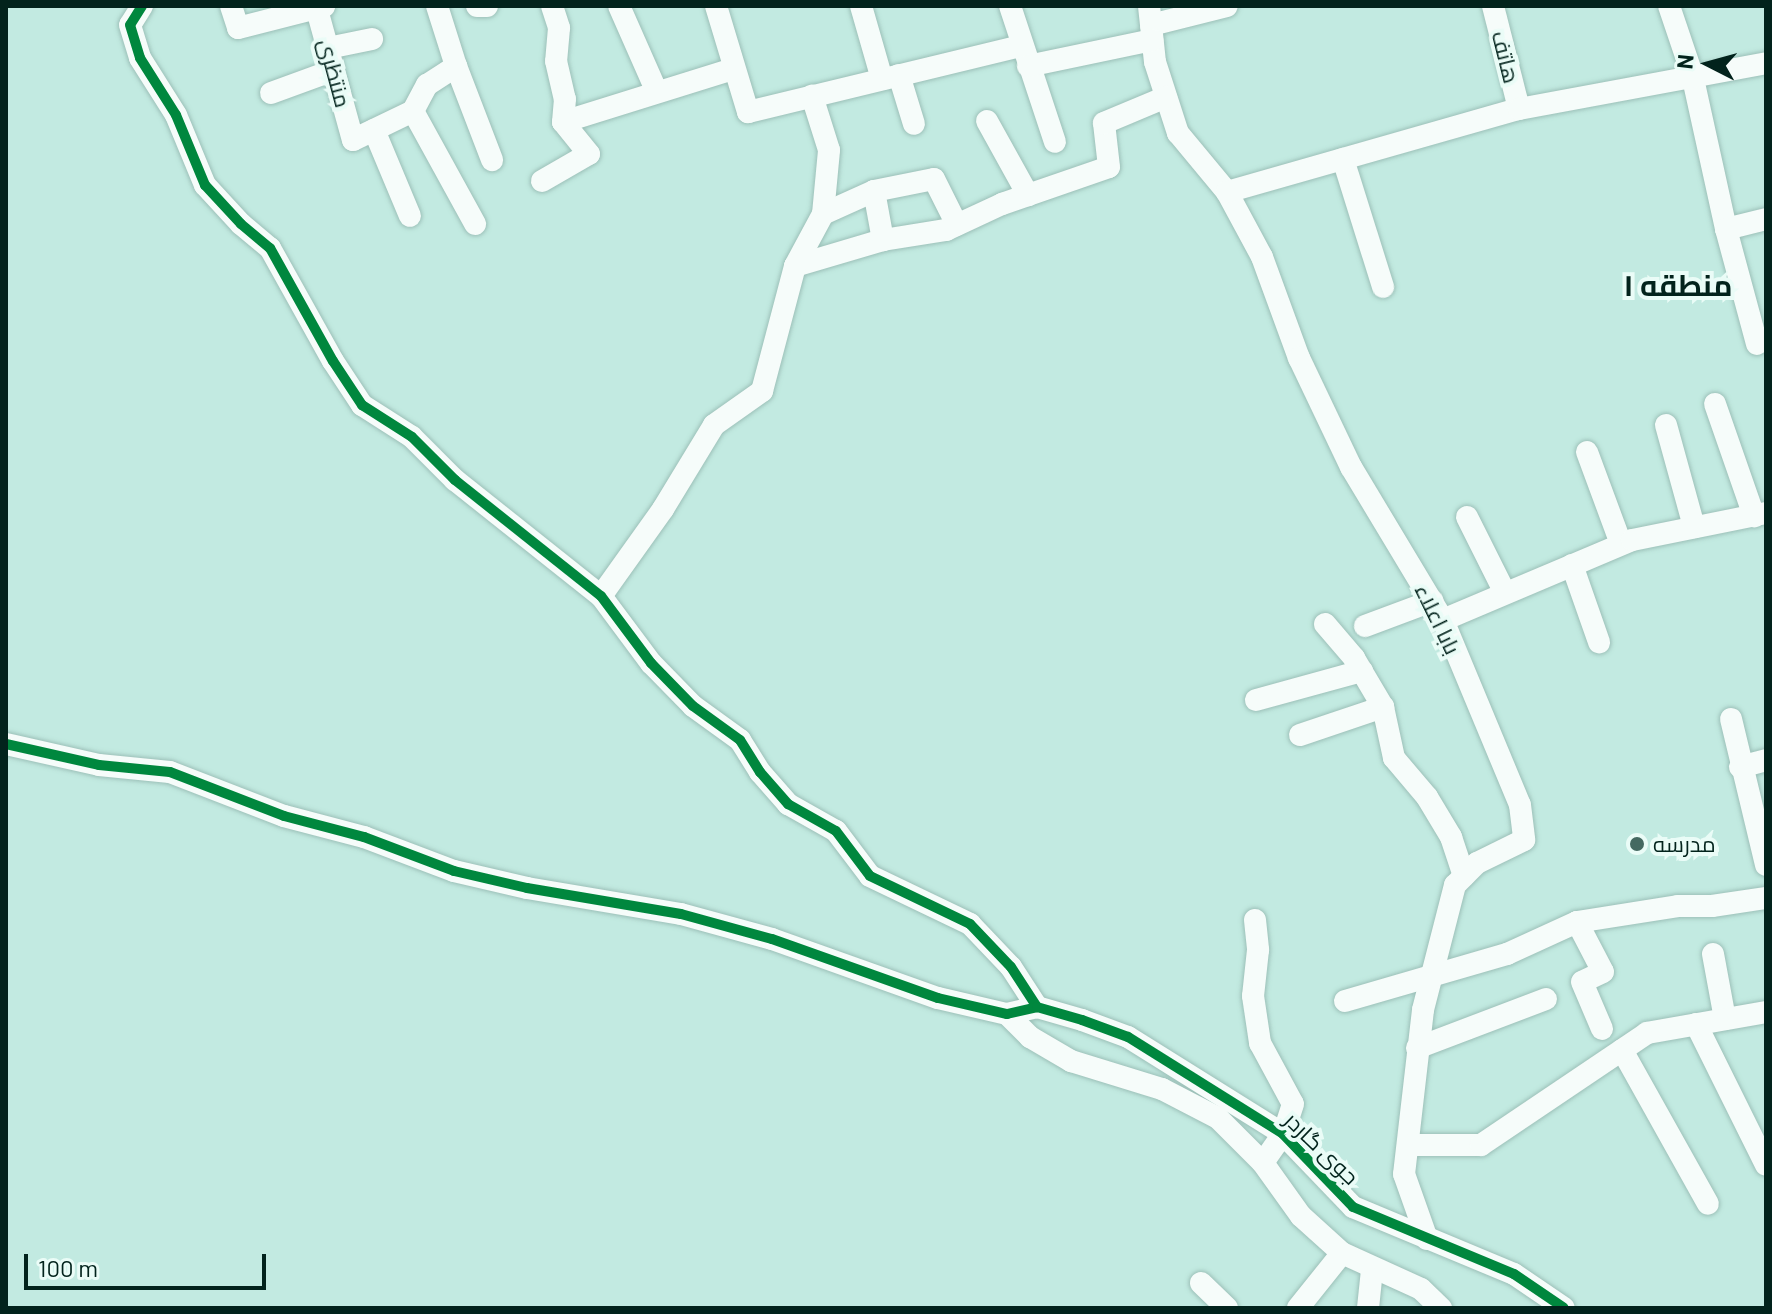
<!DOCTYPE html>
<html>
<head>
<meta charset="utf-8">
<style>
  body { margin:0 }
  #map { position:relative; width:1772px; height:1314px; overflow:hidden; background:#c2eae1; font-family:Barlow,Cairo,sans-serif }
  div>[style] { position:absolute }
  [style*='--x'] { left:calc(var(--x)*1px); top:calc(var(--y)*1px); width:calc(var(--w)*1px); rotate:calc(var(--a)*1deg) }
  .roads { filter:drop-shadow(0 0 2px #9cc0b8) drop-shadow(0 0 2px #9cc0b8) }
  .minor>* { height:22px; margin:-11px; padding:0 11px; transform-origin:11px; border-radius:11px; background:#f6fcfa }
  .cycleway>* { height:10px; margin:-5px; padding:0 5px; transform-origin:5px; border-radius:5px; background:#00873e }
  .dots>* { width:22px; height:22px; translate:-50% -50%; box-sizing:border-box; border:4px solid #eafcf7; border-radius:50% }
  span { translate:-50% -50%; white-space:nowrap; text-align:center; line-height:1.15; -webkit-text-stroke:8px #eafcf7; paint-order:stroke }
  .street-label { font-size:22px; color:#02231c }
  .poi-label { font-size:22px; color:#02231c }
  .left { translate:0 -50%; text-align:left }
  .district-label { font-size:30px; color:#02231c; font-weight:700 }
  .frame { position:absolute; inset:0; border:8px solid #02231c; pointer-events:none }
  .north { position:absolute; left:1668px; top:24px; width:80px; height:80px; -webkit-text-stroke:6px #eafcf7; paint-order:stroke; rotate:276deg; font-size:22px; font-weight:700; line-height:32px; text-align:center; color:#02231c }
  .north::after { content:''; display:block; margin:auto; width:28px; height:36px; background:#02231c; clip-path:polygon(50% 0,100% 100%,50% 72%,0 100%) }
  .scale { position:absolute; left:24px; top:1254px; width:242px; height:36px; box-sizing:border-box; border:4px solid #02231c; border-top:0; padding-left:10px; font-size:24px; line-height:28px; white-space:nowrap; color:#02231c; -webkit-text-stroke:6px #eafcf7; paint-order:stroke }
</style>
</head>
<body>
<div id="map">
  <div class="roads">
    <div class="minor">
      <div style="--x:142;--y:6;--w:22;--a:122"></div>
      <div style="--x:130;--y:25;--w:34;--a:73"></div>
      <div style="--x:140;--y:58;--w:67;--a:57.7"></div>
      <div style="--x:176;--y:115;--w:76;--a:67.5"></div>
      <div style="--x:205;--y:185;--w:53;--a:47.3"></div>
      <div style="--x:241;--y:224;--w:38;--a:40"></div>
      <div style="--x:270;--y:248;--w:129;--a:60.9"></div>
      <div style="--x:333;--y:361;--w:53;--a:56.6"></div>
      <div style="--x:362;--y:405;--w:59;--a:32.6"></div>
      <div style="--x:412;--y:437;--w:61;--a:45"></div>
      <div style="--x:455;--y:480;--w:186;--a:38.5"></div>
      <div style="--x:601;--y:596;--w:84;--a:53.3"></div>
      <div style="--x:651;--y:663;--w:60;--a:45.7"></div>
      <div style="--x:693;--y:706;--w:58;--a:35.9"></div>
      <div style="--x:740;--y:740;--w:38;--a:58"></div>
      <div style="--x:760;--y:772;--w:43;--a:48.8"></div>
      <div style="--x:788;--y:804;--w:55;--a:29.4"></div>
      <div style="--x:836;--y:831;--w:56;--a:52.9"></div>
      <div style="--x:870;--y:876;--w:111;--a:25.6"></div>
      <div style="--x:970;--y:924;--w:59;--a:46.4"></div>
      <div style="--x:1011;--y:967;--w:48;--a:57"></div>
      <div style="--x:231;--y:6;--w:23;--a:72"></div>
      <div style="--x:238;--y:28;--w:89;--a:-14.3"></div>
      <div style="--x:316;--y:6;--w:139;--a:74.6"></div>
      <div style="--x:353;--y:140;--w:67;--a:-25.8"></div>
      <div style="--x:413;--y:111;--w:30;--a:-62"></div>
      <div style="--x:427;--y:85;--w:35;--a:-33"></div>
      <div style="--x:456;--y:66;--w:63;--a:-107.6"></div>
      <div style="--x:477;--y:6;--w:10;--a:0"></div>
      <div style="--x:552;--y:6;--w:23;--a:72"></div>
      <div style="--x:559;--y:28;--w:33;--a:95"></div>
      <div style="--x:556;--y:61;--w:39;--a:77"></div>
      <div style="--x:565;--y:99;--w:23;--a:95"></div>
      <div style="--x:563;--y:122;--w:178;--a:-17.3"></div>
      <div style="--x:619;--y:6;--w:94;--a:66.2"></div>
      <div style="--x:716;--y:6;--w:111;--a:73.2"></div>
      <div style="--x:748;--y:112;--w:281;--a:-13.6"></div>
      <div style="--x:861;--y:6;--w:76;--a:74"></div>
      <div style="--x:1010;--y:6;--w:143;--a:71.7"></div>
      <div style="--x:1149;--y:6;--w:56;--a:83.9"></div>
      <div style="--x:1155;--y:62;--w:75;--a:72.1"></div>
      <div style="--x:1178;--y:133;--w:77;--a:50.3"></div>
      <div style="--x:1227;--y:192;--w:74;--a:61.7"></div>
      <div style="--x:1262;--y:257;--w:108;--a:69.9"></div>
      <div style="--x:1299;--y:358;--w:121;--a:64.5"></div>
      <div style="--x:1351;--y:467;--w:179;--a:59"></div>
      <div style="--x:1443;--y:620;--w:200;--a:67.4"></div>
      <div style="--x:1520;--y:805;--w:35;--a:83"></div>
      <div style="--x:1524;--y:840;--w:52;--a:153.9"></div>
      <div style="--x:1477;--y:863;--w:31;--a:135"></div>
      <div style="--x:1455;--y:885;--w:129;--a:104.4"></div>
      <div style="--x:1423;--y:1010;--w:165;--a:96.6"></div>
      <div style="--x:1404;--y:1174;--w:69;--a:70.5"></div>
      <div style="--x:1493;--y:6;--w:106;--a:75.8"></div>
      <div style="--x:1669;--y:6;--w:72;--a:71.3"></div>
      <div style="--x:1692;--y:74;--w:159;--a:77.6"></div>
      <div style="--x:1726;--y:229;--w:119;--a:74.9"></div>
      <div style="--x:1151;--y:25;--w:78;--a:-14"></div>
      <div style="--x:328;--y:48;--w:45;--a:-11.6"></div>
      <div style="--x:456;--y:66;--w:101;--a:69"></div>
      <div style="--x:1028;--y:66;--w:127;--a:-11.8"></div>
      <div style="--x:899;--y:75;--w:51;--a:73"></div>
      <div style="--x:271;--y:93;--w:67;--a:-20.1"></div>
      <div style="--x:413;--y:111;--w:129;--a:61.2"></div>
      <div style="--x:987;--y:121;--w:85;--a:61"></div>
      <div style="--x:374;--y:130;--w:93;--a:67.3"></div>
      <div style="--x:1343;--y:159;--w:134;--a:72.6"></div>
      <div style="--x:542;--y:181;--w:54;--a:-29.9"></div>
      <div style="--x:589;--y:154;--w:41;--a:-129.1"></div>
      <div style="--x:874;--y:191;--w:61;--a:-11.3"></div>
      <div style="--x:934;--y:179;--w:51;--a:63.4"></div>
      <div style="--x:1227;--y:192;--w:304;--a:-15.9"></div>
      <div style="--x:1519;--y:109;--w:251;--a:-10.5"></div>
      <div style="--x:823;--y:214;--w:56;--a:-24.3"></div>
      <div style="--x:874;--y:191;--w:50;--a:79.6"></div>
      <div style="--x:1726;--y:229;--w:41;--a:-14"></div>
      <div style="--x:795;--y:266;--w:92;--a:-16.5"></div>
      <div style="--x:883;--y:240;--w:64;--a:-9"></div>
      <div style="--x:946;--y:230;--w:62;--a:-24.9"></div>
      <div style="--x:1002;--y:204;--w:113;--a:-19.1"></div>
      <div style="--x:1109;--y:167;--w:44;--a:-96.5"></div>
      <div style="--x:1104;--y:123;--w:67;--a:-22.8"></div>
      <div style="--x:1715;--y:404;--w:119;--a:70.8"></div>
      <div style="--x:1666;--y:425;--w:106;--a:74.6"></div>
      <div style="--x:1587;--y:452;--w:98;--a:69.7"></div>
      <div style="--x:1467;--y:517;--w:85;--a:63.4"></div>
      <div style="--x:1572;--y:565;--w:82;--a:70.7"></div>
      <div style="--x:601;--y:596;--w:107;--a:-54.5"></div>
      <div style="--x:663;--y:509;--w:98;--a:-58.7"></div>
      <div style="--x:714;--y:425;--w:59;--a:-35.3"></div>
      <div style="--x:762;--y:391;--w:129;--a:-75.2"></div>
      <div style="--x:795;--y:266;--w:59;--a:-61.7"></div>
      <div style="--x:823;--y:214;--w:64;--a:-84.6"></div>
      <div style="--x:829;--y:150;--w:57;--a:-107.5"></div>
      <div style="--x:1443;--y:620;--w:205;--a:-22.9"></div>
      <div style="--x:1632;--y:540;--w:137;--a:-11.4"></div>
      <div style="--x:1325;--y:624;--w:45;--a:49.5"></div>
      <div style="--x:1354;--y:658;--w:57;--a:59.4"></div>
      <div style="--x:1383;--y:707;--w:52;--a:77.8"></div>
      <div style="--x:1394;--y:758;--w:51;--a:49.8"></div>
      <div style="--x:1427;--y:797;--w:47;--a:59"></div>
      <div style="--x:1451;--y:837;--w:41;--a:71.6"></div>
      <div style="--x:1365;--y:626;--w:72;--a:-20.5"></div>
      <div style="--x:1256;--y:700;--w:110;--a:-15.3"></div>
      <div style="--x:1731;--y:719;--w:150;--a:76.5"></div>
      <div style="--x:1300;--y:735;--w:88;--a:-18.6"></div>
      <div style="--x:6;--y:744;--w:95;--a:12.7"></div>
      <div style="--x:99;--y:765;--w:71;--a:5.6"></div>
      <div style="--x:170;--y:772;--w:122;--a:21.1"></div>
      <div style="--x:284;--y:816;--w:83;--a:14.7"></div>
      <div style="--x:364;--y:837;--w:96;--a:20.7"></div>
      <div style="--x:454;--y:871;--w:75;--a:13.1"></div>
      <div style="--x:527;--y:888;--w:156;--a:9.6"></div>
      <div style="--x:681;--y:914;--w:94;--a:15.4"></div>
      <div style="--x:772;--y:939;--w:176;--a:19.6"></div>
      <div style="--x:938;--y:998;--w:71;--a:13.1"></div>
      <div style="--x:1007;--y:1014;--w:31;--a:-13"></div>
      <div style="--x:1037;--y:1007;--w:47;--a:16.1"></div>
      <div style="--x:1082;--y:1020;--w:49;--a:20.3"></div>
      <div style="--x:1128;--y:1037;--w:183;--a:32"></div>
      <div style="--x:1283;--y:1134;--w:101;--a:46.2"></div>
      <div style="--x:1353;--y:1207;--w:174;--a:22.6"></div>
      <div style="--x:1514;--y:1274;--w:60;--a:34.2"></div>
      <div style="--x:1740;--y:767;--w:27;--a:-15"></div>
      <div style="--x:1255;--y:920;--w:30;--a:84"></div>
      <div style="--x:1258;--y:950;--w:46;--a:96.2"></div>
      <div style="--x:1253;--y:996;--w:48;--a:81.5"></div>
      <div style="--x:1260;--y:1043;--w:69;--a:61.6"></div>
      <div style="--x:1293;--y:1104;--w:32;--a:108"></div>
      <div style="--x:1283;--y:1134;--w:35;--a:125"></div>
      <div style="--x:1577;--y:922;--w:56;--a:62.5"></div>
      <div style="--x:1603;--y:972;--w:23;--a:155"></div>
      <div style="--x:1582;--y:982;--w:51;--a:66.9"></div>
      <div style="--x:1713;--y:954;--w:66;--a:79.5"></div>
      <div style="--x:1345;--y:1001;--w:169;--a:-16.2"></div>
      <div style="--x:1507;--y:954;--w:77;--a:-24.6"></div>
      <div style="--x:1577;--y:922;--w:102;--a:-9"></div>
      <div style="--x:1678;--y:906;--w:34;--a:0"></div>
      <div style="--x:1712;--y:906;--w:55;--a:-8.4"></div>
      <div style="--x:1007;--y:1014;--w:33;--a:45"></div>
      <div style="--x:1030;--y:1037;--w:48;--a:30.3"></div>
      <div style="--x:1071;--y:1061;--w:95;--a:17.1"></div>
      <div style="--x:1162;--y:1089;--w:63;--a:27.4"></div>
      <div style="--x:1218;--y:1118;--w:64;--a:45"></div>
      <div style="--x:1263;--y:1163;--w:65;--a:54.4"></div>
      <div style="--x:1301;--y:1216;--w:55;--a:42.1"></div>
      <div style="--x:1342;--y:1253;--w:87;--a:24.5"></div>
      <div style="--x:1421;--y:1289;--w:28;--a:44"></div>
      <div style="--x:1696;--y:1024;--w:157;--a:63.6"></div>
      <div style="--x:1417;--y:1048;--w:138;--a:-20.8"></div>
      <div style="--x:1622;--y:1050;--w:176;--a:60.8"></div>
      <div style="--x:1409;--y:1145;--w:72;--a:0"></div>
      <div style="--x:1481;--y:1145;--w:200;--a:-34"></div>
      <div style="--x:1647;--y:1033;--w:121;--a:-10"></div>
      <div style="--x:1201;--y:1283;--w:36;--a:44"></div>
      <div style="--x:1298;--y:1308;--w:70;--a:-51.3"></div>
      <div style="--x:1368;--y:1308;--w:38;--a:-84"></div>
    </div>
  </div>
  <div class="cycleway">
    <div style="--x:142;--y:6;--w:22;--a:122"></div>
    <div style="--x:130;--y:25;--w:34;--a:73"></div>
    <div style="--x:140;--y:58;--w:67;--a:57.7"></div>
    <div style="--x:176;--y:115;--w:76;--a:67.5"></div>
    <div style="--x:205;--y:185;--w:53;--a:47.3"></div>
    <div style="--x:241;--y:224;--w:38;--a:40"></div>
    <div style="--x:270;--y:248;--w:129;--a:60.9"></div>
    <div style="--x:333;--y:361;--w:53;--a:56.6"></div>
    <div style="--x:362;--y:405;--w:59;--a:32.6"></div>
    <div style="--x:412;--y:437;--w:61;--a:45"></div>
    <div style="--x:455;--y:480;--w:186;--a:38.5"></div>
    <div style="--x:601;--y:596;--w:84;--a:53.3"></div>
    <div style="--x:651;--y:663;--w:60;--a:45.7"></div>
    <div style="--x:693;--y:706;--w:58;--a:35.9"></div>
    <div style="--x:740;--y:740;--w:38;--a:58"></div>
    <div style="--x:760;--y:772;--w:43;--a:48.8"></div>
    <div style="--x:788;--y:804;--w:55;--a:29.4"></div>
    <div style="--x:836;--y:831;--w:56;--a:52.9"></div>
    <div style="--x:870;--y:876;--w:111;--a:25.6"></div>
    <div style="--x:970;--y:924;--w:59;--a:46.4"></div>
    <div style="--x:1011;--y:967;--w:48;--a:57"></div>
    <div style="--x:6;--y:744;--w:95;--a:12.7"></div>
    <div style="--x:99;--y:765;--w:71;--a:5.6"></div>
    <div style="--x:170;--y:772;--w:122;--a:21.1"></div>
    <div style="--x:284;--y:816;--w:83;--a:14.7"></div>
    <div style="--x:364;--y:837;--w:96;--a:20.7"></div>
    <div style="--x:454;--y:871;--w:75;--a:13.1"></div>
    <div style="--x:527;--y:888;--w:156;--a:9.6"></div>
    <div style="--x:681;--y:914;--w:94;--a:15.4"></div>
    <div style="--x:772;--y:939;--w:176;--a:19.6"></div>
    <div style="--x:938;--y:998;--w:71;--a:13.1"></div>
    <div style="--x:1007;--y:1014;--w:31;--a:-13"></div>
    <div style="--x:1037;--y:1007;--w:47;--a:16.1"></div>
    <div style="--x:1082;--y:1020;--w:49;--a:20.3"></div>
    <div style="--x:1128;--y:1037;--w:183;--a:32"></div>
    <div style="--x:1283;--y:1134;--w:101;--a:46.2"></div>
    <div style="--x:1353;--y:1207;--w:174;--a:22.6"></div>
    <div style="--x:1514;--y:1274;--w:60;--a:34.2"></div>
  </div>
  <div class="dots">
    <div style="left:1637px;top:844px;background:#456961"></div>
  </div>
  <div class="street-label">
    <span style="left:1506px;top:57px;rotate:76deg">هاتف</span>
    <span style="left:335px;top:73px;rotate:75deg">منتظری</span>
    <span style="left:1438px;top:619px;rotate:64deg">بابا اعلاء</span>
    <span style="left:1322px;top:1148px;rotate:44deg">جوی گاردر</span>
  </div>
  <div class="poi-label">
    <span class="left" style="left:1653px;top:844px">مدرسه</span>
  </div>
  <div class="district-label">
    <span style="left:1678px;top:284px">منطقه ۱</span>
  </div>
  <div class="frame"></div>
  <div class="north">N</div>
  <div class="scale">100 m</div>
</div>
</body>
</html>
